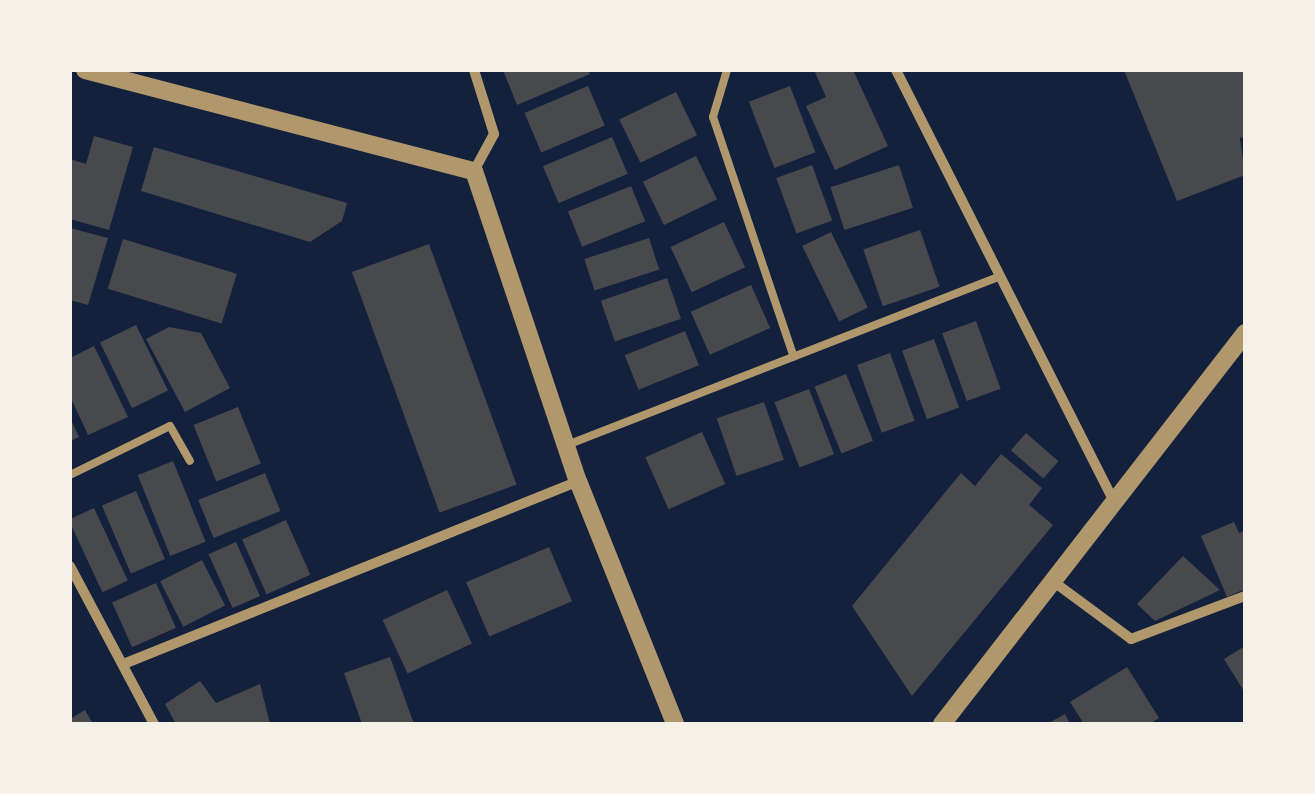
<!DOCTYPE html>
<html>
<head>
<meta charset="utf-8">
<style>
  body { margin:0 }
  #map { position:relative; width:1315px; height:794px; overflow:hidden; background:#14213d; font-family:"IBM Plex Serif",serif }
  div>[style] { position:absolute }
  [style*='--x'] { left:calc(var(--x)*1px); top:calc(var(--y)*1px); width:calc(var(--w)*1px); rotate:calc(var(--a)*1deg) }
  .building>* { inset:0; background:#48494c; transform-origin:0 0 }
  .service>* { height:8px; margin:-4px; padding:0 4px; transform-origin:4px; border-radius:4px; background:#b1986c }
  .minor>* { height:10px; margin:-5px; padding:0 5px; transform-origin:5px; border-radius:5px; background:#b1986c }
  .tertiary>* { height:18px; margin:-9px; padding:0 9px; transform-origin:9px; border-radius:9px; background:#b1986c }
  span { translate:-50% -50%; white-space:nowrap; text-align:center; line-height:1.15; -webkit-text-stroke:8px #f6f1e7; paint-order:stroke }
  .frame { position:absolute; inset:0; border:72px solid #f6f1e7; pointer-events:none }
</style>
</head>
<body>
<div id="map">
  <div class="building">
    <div style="clip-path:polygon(503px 70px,588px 70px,590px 74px,517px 105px)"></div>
    <div style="clip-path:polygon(814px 70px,853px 70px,888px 146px,835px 170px,806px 106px,826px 97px)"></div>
    <div style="clip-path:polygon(1124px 70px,1245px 70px,1245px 137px,1240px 138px,1245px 175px,1177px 201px)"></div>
    <div style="left:588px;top:86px;width:43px;height:69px;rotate:67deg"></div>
    <div style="left:790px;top:86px;width:71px;height:44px;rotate:69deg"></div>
    <div style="left:676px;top:92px;width:48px;height:63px;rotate:64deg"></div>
    <div style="clip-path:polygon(94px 136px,133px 147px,109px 230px,70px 219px,70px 159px,86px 164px)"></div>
    <div style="left:612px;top:137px;width:40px;height:75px;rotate:67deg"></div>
    <div style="clip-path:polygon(154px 147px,347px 203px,342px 221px,310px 242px,141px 191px)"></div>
    <div style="left:696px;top:156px;width:48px;height:59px;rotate:64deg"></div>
    <div style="left:812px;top:165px;width:59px;height:38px;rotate:70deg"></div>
    <div style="left:899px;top:165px;width:45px;height:72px;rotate:72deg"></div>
    <div style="left:631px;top:186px;width:38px;height:68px;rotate:68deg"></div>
    <div style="left:724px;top:222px;width:50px;height:59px;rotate:65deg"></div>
    <div style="clip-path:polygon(70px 228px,108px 238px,88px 305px,70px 300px)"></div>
    <div style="left:920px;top:230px;width:60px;height:60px;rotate:71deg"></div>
    <div style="left:831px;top:232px;width:84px;height:32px;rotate:64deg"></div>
    <div style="left:649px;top:238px;width:33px;height:68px;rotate:72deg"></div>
    <div style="left:123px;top:239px;width:119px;height:52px;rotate:17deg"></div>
    <div style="left:429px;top:244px;width:256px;height:82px;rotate:70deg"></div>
    <div style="left:667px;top:278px;width:43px;height:70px;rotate:71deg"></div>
    <div style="left:751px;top:285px;width:47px;height:66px;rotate:66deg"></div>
    <div style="left:976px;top:321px;width:72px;height:36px;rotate:70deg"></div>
    <div style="left:136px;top:325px;width:73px;height:40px;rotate:64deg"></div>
    <div style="clip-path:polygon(169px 327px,201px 333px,230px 388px,185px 412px,146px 339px)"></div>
    <div style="left:685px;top:331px;width:37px;height:65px;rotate:68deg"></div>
    <div style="left:934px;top:339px;width:73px;height:34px;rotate:70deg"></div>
    <div style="clip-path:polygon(94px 346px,128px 417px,88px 435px,70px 396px,70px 358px)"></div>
    <div style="left:890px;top:353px;width:72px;height:35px;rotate:70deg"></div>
    <div style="left:846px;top:374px;width:72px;height:34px;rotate:68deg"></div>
    <div style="left:809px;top:389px;width:70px;height:37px;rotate:69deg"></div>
    <div style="left:764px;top:402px;width:61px;height:50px;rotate:71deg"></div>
    <div style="left:238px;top:407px;width:61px;height:48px;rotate:68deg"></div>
    <div style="clip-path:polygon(70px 418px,79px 437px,70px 441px)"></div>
    <div style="left:702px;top:432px;width:57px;height:62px;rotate:66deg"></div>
    <div style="left:1026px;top:433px;width:43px;height:23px;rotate:41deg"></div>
    <div style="clip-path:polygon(1001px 454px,1042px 488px,1029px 505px,1053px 525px,912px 696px,852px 606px,961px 473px,975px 486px)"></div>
    <div style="left:173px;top:461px;width:87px;height:38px;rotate:68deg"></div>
    <div style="left:265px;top:473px;width:41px;height:72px;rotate:68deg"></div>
    <div style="left:136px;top:491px;width:74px;height:37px;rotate:67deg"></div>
    <div style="left:94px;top:508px;width:80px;height:28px;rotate:65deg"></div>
    <div style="left:286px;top:520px;width:60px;height:48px;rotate:66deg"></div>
    <div style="clip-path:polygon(1234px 522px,1239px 533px,1245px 530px,1245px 589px,1227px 597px,1201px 536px)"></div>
    <div style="left:236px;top:542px;width:59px;height:30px;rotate:66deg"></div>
    <div style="left:549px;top:547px;width:59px;height:90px;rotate:67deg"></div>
    <div style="clip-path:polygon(1183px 556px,1220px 590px,1155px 621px,1137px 604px)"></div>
    <div style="left:202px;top:560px;width:51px;height:47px;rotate:63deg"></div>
    <div style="left:156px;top:583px;width:49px;height:48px;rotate:66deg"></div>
    <div style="left:447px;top:590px;width:59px;height:71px;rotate:65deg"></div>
    <div style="clip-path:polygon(1245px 646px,1245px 693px,1224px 659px)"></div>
    <div style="clip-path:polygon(390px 657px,414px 724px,362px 724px,344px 673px)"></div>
    <div style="clip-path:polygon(1127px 667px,1159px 718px,1149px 724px,1084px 724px,1070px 702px)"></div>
    <div style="clip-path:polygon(200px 681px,216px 703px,260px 684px,270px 724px,176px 724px,165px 704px)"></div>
    <div style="clip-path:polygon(85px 710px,93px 724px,70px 724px,70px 719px)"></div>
    <div style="clip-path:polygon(1065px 714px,1070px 724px,1047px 724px)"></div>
  </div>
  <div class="service">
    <div style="--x:727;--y:70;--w:49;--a:106.6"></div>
    <div style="--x:713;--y:117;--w:253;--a:71.4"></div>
    <div style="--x:567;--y:445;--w:460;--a:-21.3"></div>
    <div style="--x:70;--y:475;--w:111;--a:-26.1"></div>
    <div style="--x:170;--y:426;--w:40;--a:60.3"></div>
  </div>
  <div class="minor">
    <div style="--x:474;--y:70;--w:67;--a:72.6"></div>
    <div style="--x:494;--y:134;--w:42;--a:118.4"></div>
    <div style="--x:896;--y:70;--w:484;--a:63.2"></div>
    <div style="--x:70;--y:566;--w:179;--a:62"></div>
    <div style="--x:1054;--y:582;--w:96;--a:36.5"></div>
    <div style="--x:1131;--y:639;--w:122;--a:-20.7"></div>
    <div style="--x:126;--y:663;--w:487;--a:-21.9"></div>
  </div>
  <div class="tertiary">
    <div style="--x:85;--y:70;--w:402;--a:14.6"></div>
    <div style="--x:474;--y:171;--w:327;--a:71.5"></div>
    <div style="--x:578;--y:481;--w:262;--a:68.2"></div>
    <div style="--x:942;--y:724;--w:495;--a:-52.2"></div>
  </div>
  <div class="frame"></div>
</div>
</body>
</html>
